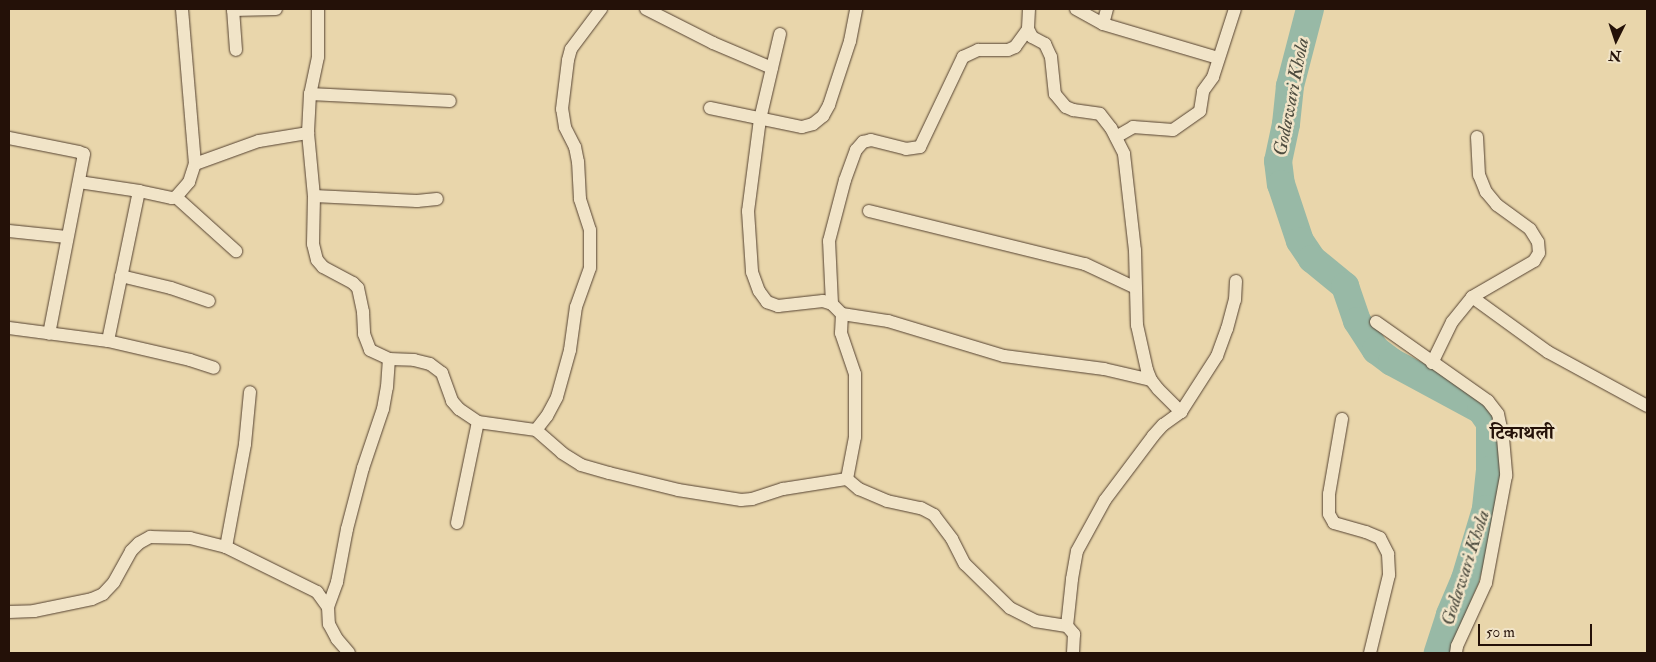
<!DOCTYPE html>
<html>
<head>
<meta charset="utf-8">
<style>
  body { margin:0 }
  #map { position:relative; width:1656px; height:662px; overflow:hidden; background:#e9d6ab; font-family:"IM FELL Double Pica","Noto Serif Devanagari",serif }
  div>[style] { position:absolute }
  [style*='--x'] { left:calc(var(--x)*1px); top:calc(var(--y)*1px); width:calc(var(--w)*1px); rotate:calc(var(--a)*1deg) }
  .river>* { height:28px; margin:-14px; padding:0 14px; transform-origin:14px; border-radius:14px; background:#98b9a6 }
  .roads { filter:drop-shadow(0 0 1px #554231) drop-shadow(0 0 1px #554231) }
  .minor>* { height:12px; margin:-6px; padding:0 6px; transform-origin:6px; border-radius:6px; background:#f1e4c8 }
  span { translate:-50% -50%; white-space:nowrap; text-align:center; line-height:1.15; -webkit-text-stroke:5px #f1e4c8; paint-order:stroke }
  .water-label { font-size:19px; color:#4d4c3f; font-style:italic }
  .neighbourhood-label { font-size:19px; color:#241108; font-weight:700 }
  .frame { position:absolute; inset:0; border:10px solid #241108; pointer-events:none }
  .north { position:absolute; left:1591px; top:15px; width:50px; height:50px; -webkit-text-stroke:4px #f1e4c8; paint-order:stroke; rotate:184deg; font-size:14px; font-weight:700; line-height:20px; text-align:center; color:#241108 }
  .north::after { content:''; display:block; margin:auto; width:18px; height:22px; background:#241108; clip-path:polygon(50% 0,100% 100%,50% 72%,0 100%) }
  .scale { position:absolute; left:1478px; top:624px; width:114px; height:22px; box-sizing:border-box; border:2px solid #241108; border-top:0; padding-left:6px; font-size:15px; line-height:18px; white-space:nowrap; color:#241108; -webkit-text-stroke:4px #f1e4c8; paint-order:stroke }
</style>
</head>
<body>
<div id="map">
  <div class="river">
    <div style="--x:1310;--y:9;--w:80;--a:104.6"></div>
    <div style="--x:1290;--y:86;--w:38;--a:96"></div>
    <div style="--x:1286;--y:124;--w:38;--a:102"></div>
    <div style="--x:1278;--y:161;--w:23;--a:83"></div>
    <div style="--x:1281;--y:184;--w:60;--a:71.6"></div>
    <div style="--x:1300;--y:241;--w:22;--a:56"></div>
    <div style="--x:1312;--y:259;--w:43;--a:39.3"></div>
    <div style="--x:1345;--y:286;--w:37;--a:71"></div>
    <div style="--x:1357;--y:321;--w:35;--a:57"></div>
    <div style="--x:1376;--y:350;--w:20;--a:37"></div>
    <div style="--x:1392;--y:362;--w:101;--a:28.3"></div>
    <div style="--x:1481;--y:410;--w:16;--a:55"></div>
    <div style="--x:1490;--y:423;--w:47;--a:90"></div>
    <div style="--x:1490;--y:470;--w:39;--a:96"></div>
    <div style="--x:1486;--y:509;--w:73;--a:106.7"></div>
    <div style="--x:1465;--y:579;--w:39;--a:113"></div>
    <div style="--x:1450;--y:615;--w:40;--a:108"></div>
  </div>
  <div class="roads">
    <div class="minor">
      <div style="--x:233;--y:9;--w:41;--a:85.8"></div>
      <div style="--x:318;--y:9;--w:48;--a:90"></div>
      <div style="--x:318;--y:57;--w:38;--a:102"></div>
      <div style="--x:310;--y:94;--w:39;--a:93"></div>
      <div style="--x:308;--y:133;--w:63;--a:84.6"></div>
      <div style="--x:314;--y:196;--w:48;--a:91.2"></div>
      <div style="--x:313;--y:244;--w:16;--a:76"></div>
      <div style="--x:317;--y:260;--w:9;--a:49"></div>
      <div style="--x:323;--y:267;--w:34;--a:28"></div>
      <div style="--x:353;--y:283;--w:7;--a:45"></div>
      <div style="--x:358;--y:288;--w:25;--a:78"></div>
      <div style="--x:363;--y:312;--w:22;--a:87"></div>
      <div style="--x:364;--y:334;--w:17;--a:69"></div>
      <div style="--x:370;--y:350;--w:21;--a:25"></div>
      <div style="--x:389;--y:359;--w:25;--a:2"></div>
      <div style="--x:414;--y:360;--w:16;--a:14"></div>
      <div style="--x:430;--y:364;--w:15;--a:37"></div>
      <div style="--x:442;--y:373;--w:30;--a:70"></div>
      <div style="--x:452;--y:401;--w:11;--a:49"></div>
      <div style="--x:459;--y:409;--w:23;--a:34"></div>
      <div style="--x:478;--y:422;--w:59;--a:7.9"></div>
      <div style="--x:536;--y:430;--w:35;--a:41"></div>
      <div style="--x:562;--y:453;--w:22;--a:32"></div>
      <div style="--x:581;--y:465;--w:29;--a:16"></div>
      <div style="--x:609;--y:473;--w:71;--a:13.8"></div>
      <div style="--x:678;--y:490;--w:64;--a:9"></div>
      <div style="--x:741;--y:500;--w:11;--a:-5"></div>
      <div style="--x:752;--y:499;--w:33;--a:-18"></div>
      <div style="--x:783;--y:489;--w:65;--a:-8.9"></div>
      <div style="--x:847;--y:479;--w:16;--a:40"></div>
      <div style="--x:859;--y:489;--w:30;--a:23"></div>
      <div style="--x:887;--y:501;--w:35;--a:12"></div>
      <div style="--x:921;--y:508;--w:15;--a:28"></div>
      <div style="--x:934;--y:515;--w:30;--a:53"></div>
      <div style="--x:952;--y:539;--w:28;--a:63"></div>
      <div style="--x:965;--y:564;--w:63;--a:44.4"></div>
      <div style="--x:1010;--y:608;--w:28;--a:27"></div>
      <div style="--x:1035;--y:621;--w:32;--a:9"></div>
      <div style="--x:1067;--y:626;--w:11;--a:49"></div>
      <div style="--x:1074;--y:634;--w:19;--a:93"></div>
      <div style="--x:646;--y:9;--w:75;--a:26.9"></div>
      <div style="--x:713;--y:43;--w:64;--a:23"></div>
      <div style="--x:1029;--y:9;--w:20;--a:93"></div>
      <div style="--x:1028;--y:29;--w:9;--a:63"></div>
      <div style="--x:1032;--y:37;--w:15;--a:28"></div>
      <div style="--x:1045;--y:44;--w:14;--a:65"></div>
      <div style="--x:1051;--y:57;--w:37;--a:84"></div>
      <div style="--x:1055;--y:94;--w:17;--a:50"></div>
      <div style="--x:1066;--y:107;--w:8;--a:23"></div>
      <div style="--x:1073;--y:110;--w:27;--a:8"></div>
      <div style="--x:1100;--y:114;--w:18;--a:52"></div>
      <div style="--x:1111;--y:128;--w:29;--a:63"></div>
      <div style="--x:1124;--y:154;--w:97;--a:83.5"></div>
      <div style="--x:1135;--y:250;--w:75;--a:88.5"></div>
      <div style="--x:1137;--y:325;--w:46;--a:77.5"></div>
      <div style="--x:1147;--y:370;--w:11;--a:68"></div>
      <div style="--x:1151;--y:380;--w:11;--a:52"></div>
      <div style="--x:1158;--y:389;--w:33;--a:45"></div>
      <div style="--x:1076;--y:9;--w:31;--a:29"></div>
      <div style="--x:1103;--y:24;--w:120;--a:16.5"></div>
      <div style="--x:233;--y:10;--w:43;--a:-1.3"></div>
      <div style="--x:1103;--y:24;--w:16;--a:-75"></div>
      <div style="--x:780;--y:34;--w:87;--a:103.2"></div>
      <div style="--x:760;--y:119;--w:93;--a:97.4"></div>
      <div style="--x:748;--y:211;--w:61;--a:86.2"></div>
      <div style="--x:752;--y:272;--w:20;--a:70"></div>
      <div style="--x:759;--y:291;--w:14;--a:54"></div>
      <div style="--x:767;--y:302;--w:12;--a:20"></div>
      <div style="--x:778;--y:306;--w:45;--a:-6.3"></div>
      <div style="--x:823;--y:301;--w:9;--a:18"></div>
      <div style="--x:832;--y:304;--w:14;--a:45"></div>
      <div style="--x:842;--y:314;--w:47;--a:8.7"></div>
      <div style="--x:888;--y:321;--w:121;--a:16.8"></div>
      <div style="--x:1004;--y:356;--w:101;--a:7.4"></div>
      <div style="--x:1104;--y:369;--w:48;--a:13.2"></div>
      <div style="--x:310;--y:94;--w:140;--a:2.9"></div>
      <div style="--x:710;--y:108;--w:94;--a:11.7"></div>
      <div style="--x:802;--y:127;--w:11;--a:-15"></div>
      <div style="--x:813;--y:124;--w:13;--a:-39"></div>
      <div style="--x:823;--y:116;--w:13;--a:-61"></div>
      <div style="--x:829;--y:105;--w:67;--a:-71.8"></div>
      <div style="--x:850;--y:41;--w:33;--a:-79"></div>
      <div style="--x:1116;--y:137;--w:20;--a:-30"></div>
      <div style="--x:1133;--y:127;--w:40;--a:4.3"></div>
      <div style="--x:1173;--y:130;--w:33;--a:-35"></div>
      <div style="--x:1200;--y:111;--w:20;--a:-81"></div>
      <div style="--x:1203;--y:91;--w:17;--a:-54"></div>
      <div style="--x:1213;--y:77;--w:71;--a:-72.1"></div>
      <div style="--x:9;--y:138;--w:71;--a:11.3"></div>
      <div style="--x:79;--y:152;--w:5;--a:22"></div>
      <div style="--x:84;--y:154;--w:183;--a:101"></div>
      <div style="--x:195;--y:164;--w:68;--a:-19.8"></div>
      <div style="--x:259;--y:141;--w:50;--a:-9.3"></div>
      <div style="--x:79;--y:182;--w:61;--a:8.5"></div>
      <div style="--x:139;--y:191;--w:153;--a:101.7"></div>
      <div style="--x:139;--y:191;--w:34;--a:12"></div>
      <div style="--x:172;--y:198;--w:4;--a:-14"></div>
      <div style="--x:176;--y:197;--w:20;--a:-49"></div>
      <div style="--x:189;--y:182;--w:19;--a:-72"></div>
      <div style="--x:195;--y:164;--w:156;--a:-94.8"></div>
      <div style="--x:314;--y:196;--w:103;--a:2.8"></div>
      <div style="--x:417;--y:201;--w:20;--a:-6"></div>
      <div style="--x:176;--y:197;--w:81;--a:42"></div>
      <div style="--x:869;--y:211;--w:222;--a:13.8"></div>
      <div style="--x:1085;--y:264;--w:56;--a:25.2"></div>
      <div style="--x:9;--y:231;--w:58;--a:5.9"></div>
      <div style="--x:121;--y:276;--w:51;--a:13.5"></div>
      <div style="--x:171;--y:288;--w:40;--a:18.9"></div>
      <div style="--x:1472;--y:297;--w:94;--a:35.9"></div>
      <div style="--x:1548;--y:352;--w:113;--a:28.6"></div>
      <div style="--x:832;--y:304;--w:63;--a:-92.7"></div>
      <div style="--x:829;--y:241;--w:63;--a:-75.3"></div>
      <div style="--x:845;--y:180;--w:32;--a:-70"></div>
      <div style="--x:856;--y:150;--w:11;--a:-49"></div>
      <div style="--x:863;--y:142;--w:8;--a:-14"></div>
      <div style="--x:871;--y:140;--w:36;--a:14"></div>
      <div style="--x:906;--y:149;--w:14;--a:-8"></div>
      <div style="--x:920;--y:147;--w:100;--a:-64.5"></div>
      <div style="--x:963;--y:57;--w:17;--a:-25"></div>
      <div style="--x:978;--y:50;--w:30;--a:0"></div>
      <div style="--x:1008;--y:50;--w:8;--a:-23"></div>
      <div style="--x:1015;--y:47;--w:22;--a:-54"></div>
      <div style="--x:842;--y:314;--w:19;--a:93"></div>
      <div style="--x:841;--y:333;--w:43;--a:71.1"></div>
      <div style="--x:855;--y:374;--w:63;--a:90"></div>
      <div style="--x:855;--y:437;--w:43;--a:100.8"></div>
      <div style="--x:1376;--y:322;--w:137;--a:35.2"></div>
      <div style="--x:1488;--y:401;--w:16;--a:52"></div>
      <div style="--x:1498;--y:414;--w:25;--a:78"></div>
      <div style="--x:1503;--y:438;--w:38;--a:85"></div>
      <div style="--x:1506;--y:476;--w:109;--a:100.6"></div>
      <div style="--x:1486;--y:583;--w:69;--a:114.7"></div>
      <div style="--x:1457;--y:646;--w:7;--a:98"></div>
      <div style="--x:9;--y:328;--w:100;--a:7.5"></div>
      <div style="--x:108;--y:341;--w:84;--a:13"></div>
      <div style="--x:190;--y:360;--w:25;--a:18"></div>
      <div style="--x:1432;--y:363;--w:46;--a:-64"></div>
      <div style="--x:1452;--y:322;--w:32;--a:-51"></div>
      <div style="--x:1472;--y:297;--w:72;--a:-30.1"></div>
      <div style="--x:1534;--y:261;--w:9;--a:-58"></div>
      <div style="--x:1539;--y:253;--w:11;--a:-95"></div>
      <div style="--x:1538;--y:242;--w:15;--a:-122"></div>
      <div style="--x:1530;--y:229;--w:41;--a:-144"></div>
      <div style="--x:1497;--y:205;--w:17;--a:-130"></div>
      <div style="--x:1486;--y:192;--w:18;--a:-112"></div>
      <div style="--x:1479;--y:175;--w:38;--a:-93"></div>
      <div style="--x:1342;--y:419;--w:76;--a:99.8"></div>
      <div style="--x:1329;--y:494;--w:20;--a:90"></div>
      <div style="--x:1329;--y:514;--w:10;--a:61"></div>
      <div style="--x:1334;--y:523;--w:33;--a:16"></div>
      <div style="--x:1366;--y:532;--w:15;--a:23"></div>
      <div style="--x:1380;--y:538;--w:18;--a:63"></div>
      <div style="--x:1388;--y:554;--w:21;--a:87"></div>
      <div style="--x:1389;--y:575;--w:80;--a:103.7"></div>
      <div style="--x:536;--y:430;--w:18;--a:-52"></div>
      <div style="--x:547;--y:416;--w:21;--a:-62"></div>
      <div style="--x:557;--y:397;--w:49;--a:-74.5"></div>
      <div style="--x:570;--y:350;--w:43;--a:-82.1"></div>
      <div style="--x:576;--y:307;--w:41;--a:-70.3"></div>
      <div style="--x:590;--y:268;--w:38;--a:-90"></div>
      <div style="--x:590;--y:230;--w:33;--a:-108"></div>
      <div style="--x:580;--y:199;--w:37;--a:-93"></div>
      <div style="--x:578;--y:162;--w:15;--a:-101"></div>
      <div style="--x:575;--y:147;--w:22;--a:-117"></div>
      <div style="--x:565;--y:127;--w:18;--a:-99"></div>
      <div style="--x:562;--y:109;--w:49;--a:-83"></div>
      <div style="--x:568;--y:60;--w:11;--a:-75"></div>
      <div style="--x:571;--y:49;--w:50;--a:-53.1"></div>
      <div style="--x:457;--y:523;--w:103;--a:-78.3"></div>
      <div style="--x:226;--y:547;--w:105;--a:-79.5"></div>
      <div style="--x:245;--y:444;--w:52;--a:-84.5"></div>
      <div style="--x:328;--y:607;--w:27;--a:-70"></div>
      <div style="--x:337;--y:582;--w:54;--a:-79.3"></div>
      <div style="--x:347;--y:529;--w:63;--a:-75.3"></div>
      <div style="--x:363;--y:468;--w:62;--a:-71.3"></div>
      <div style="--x:383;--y:409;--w:22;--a:-80"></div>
      <div style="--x:387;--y:387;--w:28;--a:-86"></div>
      <div style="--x:9;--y:612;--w:25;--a:-2"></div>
      <div style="--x:34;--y:611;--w:59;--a:-11.7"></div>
      <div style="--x:92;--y:599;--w:12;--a:-24"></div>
      <div style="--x:103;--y:594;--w:16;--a:-47"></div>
      <div style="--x:114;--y:582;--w:35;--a:-61"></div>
      <div style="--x:131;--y:551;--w:11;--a:-45"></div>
      <div style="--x:139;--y:543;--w:13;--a:-29"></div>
      <div style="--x:150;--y:537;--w:40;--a:1.4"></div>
      <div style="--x:190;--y:538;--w:37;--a:14"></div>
      <div style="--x:226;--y:547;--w:102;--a:26.3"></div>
      <div style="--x:317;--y:592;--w:19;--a:54"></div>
      <div style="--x:328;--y:607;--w:17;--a:87"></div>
      <div style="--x:329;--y:624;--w:17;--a:62"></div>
      <div style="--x:337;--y:639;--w:18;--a:49"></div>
      <div style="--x:1067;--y:626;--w:47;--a:-83.9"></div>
      <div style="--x:1072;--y:579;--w:28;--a:-80"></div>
      <div style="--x:1077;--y:551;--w:58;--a:-61.2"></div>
      <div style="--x:1105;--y:500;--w:80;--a:-53.1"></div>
      <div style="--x:1153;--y:436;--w:15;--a:-48"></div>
      <div style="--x:1163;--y:425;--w:22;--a:-36"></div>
      <div style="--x:1181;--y:412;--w:67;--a:-57.3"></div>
      <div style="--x:1217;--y:356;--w:29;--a:-70"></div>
      <div style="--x:1227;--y:329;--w:30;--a:-75"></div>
      <div style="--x:1235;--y:300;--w:19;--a:-87"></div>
    </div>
  </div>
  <div class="water-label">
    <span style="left:1292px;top:97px;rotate:-79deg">Godawari Khola</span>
    <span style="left:1466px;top:568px;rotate:-72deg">Godawari Khola</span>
  </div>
  <div class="neighbourhood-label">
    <span style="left:1522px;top:434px">टिकाथली</span>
  </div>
  <div class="frame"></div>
  <div class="north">N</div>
  <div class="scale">50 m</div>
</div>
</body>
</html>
